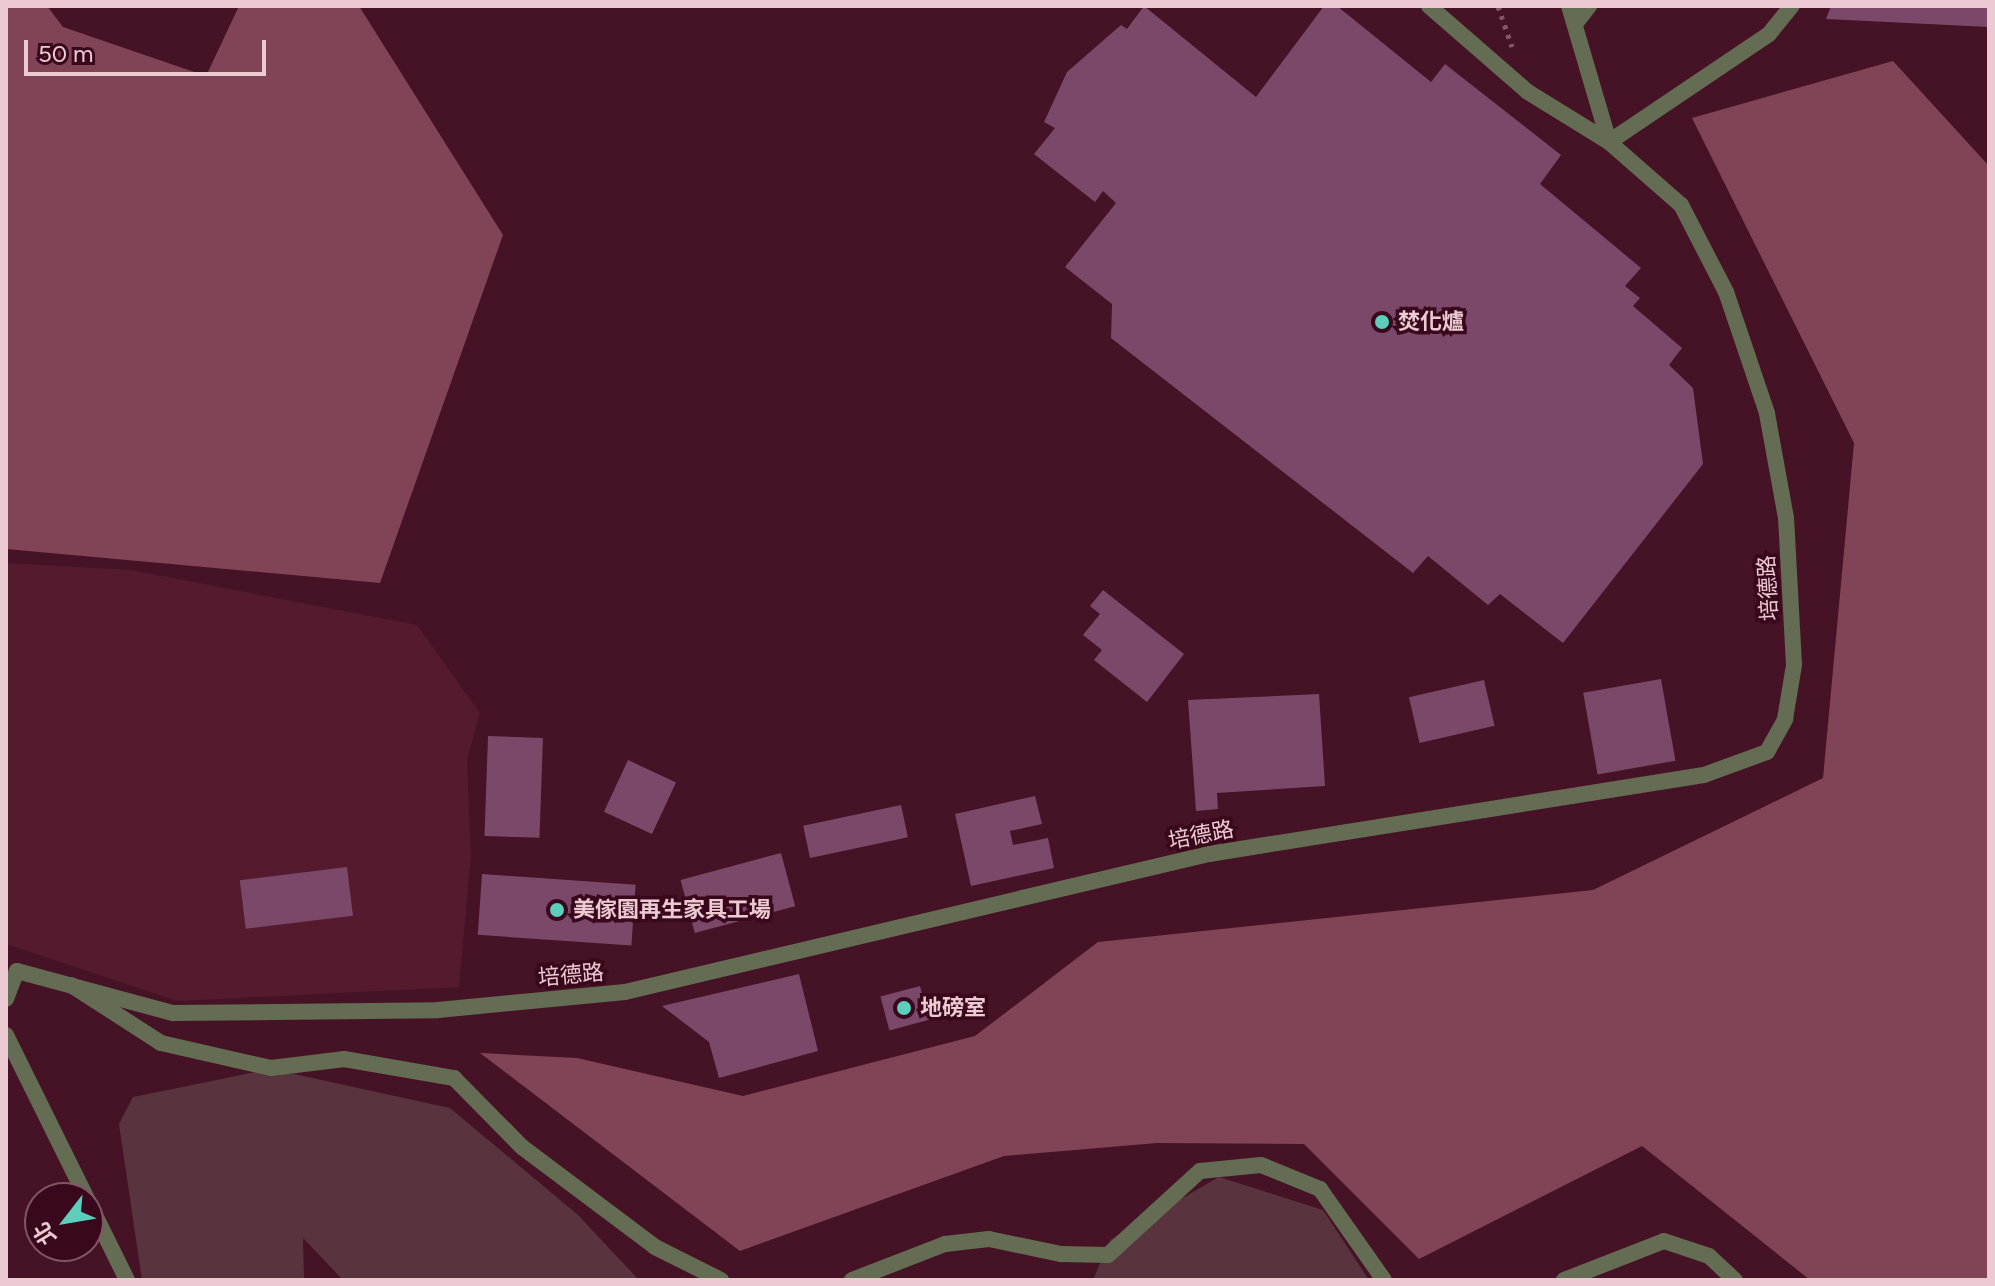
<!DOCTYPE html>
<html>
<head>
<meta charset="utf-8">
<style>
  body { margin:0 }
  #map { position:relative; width:1995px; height:1286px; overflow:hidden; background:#451325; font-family:Figtree,"Noto Sans TC",sans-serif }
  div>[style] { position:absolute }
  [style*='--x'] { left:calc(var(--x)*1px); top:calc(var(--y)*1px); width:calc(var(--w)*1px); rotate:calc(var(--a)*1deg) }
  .built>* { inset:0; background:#541b2f }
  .green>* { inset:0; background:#59343f }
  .forest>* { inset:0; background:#804456 }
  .building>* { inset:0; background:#7c486a; transform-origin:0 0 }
  .path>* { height:5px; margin-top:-2.5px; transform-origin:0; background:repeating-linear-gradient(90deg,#835766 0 4px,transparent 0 10px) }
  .service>* { height:16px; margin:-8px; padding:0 8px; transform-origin:8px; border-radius:8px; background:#646c53 }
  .minor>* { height:16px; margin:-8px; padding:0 8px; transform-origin:8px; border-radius:8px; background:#646c53 }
  .dots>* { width:22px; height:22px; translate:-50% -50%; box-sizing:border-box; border:4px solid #3a081c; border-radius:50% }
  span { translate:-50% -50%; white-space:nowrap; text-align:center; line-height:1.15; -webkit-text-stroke:7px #3a081c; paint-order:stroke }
  .poi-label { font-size:22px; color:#eccad2; font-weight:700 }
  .left { translate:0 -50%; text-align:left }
  .street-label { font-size:22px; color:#eccad2 }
  .frame { position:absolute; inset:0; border:8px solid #eccad2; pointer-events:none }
  .north { position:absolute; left:24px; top:1182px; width:80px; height:80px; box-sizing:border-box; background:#3a081c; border:2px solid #815665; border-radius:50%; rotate:239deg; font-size:22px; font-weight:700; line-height:32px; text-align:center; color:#eccad2 }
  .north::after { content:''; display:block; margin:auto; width:28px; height:36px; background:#5bcebc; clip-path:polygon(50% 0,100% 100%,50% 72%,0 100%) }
  .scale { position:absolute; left:24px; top:40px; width:242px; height:36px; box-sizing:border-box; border:4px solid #eccad2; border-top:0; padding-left:10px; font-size:24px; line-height:28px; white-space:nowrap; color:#eccad2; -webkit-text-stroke:6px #3a081c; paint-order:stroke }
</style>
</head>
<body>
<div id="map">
  <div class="built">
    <div style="clip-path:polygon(6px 563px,131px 570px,417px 625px,480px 713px,467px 760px,471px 855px,459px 987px,177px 1001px,6px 944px)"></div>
  </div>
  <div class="green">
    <div style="clip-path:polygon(271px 1069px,450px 1108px,578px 1215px,639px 1280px,343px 1280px,303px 1238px,304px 1280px,142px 1280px,119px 1124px,133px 1097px)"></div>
    <div style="clip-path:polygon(1219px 1177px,1323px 1210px,1369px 1280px,1093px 1280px,1110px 1240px)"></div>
  </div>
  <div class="forest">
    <div style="clip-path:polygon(6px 6px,47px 6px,63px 27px,206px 76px,239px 6px,359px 6px,503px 235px,380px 583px,6px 549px)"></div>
    <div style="clip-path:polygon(1893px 61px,1989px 166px,1989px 1280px,1810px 1280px,1642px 1146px,1419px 1259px,1304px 1144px,1157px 1143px,1004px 1156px,740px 1251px,480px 1053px,577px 1058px,743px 1096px,975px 1036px,1098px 942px,1593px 890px,1823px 778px,1854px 443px,1692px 118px)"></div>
  </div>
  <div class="building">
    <div style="clip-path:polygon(1144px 6px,1256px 97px,1324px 6px,1337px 6px,1431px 82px,1445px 64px,1561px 155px,1540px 184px,1641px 268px,1625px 286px,1640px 298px,1633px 306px,1682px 348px,1669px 365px,1693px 388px,1703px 464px,1563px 643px,1500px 594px,1488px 605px,1428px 556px,1413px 573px,1111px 338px,1112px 304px,1065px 267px,1116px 203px,1103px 191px,1095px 202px,1034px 154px,1055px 128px,1044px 122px,1067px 72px,1121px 25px,1127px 29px)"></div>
    <div style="clip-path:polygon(1831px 6px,1989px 6px,1989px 27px,1826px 19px)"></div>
    <div style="clip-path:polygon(1103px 590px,1184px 654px,1147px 702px,1094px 660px,1102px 650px,1083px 635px,1100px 614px,1090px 606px)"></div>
    <div style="left:1661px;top:679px;width:83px;height:79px;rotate:80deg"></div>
    <div style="left:1484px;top:680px;width:47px;height:77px;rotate:77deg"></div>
    <div style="clip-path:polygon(1319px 694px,1325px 786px,1217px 793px,1218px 809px,1196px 811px,1188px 700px)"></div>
    <div style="left:488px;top:736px;width:55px;height:100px;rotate:2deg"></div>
    <div style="left:628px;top:760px;width:53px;height:57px;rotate:25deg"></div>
    <div style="clip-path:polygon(1035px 796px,1042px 824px,1010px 831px,1013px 845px,1048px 838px,1054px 868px,971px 886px,955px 814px)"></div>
    <div style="left:901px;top:805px;width:33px;height:100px;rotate:78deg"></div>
    <div style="left:781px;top:853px;width:55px;height:104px;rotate:75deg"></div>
    <div style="left:347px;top:867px;width:49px;height:108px;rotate:83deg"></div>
    <div style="left:482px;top:874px;width:154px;height:61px;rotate:4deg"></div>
    <div style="clip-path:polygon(799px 974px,818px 1051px,719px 1078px,709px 1042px,662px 1006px)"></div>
    <div style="left:920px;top:986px;width:35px;height:41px;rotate:75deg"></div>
  </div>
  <div class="path">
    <div style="--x:1498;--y:6;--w:43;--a:71.1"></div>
  </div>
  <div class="service">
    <div style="--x:1429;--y:6;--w:131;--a:41"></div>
    <div style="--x:1528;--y:92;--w:95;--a:31.7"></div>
    <div style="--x:1569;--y:6;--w:142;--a:73.6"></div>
    <div style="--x:1575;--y:24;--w:23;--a:-52"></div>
    <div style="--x:1609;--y:142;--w:193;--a:-34"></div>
    <div style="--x:1769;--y:34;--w:36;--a:-51"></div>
  </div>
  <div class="minor">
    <div style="--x:71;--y:985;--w:107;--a:32.8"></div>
    <div style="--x:161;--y:1043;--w:113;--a:12.8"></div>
    <div style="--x:271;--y:1068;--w:74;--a:-7"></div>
    <div style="--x:344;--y:1059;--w:112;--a:9.8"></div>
    <div style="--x:454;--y:1078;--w:97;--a:45.4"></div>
    <div style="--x:522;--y:1147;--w:166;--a:36.9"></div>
    <div style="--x:655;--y:1247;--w:74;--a:26.6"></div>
    <div style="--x:6;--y:999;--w:30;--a:-69"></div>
    <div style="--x:17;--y:971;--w:162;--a:15.1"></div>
    <div style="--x:173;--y:1013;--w:265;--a:-0.6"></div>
    <div style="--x:438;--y:1010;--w:188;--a:-5.5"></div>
    <div style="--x:625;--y:992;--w:600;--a:-13.3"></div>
    <div style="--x:1209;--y:854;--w:501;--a:-9.07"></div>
    <div style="--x:1704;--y:775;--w:67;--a:-20.1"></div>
    <div style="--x:1767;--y:752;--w:38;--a:-61"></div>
    <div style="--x:1785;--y:719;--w:55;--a:-80.5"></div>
    <div style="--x:1794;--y:665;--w:147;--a:-93.1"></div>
    <div style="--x:1786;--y:518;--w:107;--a:-100.3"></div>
    <div style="--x:1767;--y:413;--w:128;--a:-108.7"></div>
    <div style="--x:1726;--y:292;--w:98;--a:-117.3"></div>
    <div style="--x:1681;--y:205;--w:96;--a:-138.8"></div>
    <div style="--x:6;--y:1035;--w:273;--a:63.7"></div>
    <div style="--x:852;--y:1280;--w:100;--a:-21.2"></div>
    <div style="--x:945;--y:1244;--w:44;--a:-6.5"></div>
    <div style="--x:989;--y:1239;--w:74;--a:11.8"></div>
    <div style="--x:1061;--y:1254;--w:47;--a:1.2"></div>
    <div style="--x:1108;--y:1255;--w:125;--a:-42.4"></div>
    <div style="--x:1200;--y:1171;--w:61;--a:-5.6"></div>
    <div style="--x:1261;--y:1165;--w:64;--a:22.1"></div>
    <div style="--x:1320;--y:1189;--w:111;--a:54.9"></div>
    <div style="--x:1564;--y:1280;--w:107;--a:-21.3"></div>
    <div style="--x:1664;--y:1241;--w:47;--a:18.4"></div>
    <div style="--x:1709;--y:1256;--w:35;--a:43"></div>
  </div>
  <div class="dots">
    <div style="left:1382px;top:322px;background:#5bcebc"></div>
    <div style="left:557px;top:910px;background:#5bcebc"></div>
    <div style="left:904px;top:1008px;background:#5bcebc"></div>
  </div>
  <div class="poi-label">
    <span class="left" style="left:1398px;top:322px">焚化爐</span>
    <span class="left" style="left:573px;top:910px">美傢園再生家具工場</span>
    <span class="left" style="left:920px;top:1008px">地磅室</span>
  </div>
  <div class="street-label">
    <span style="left:1768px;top:588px;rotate:-93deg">培德路</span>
    <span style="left:1201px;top:835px;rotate:-11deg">培德路</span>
    <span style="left:571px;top:975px;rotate:-5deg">培德路</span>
  </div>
  <div class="frame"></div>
  <div class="north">北</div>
  <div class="scale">50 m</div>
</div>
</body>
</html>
